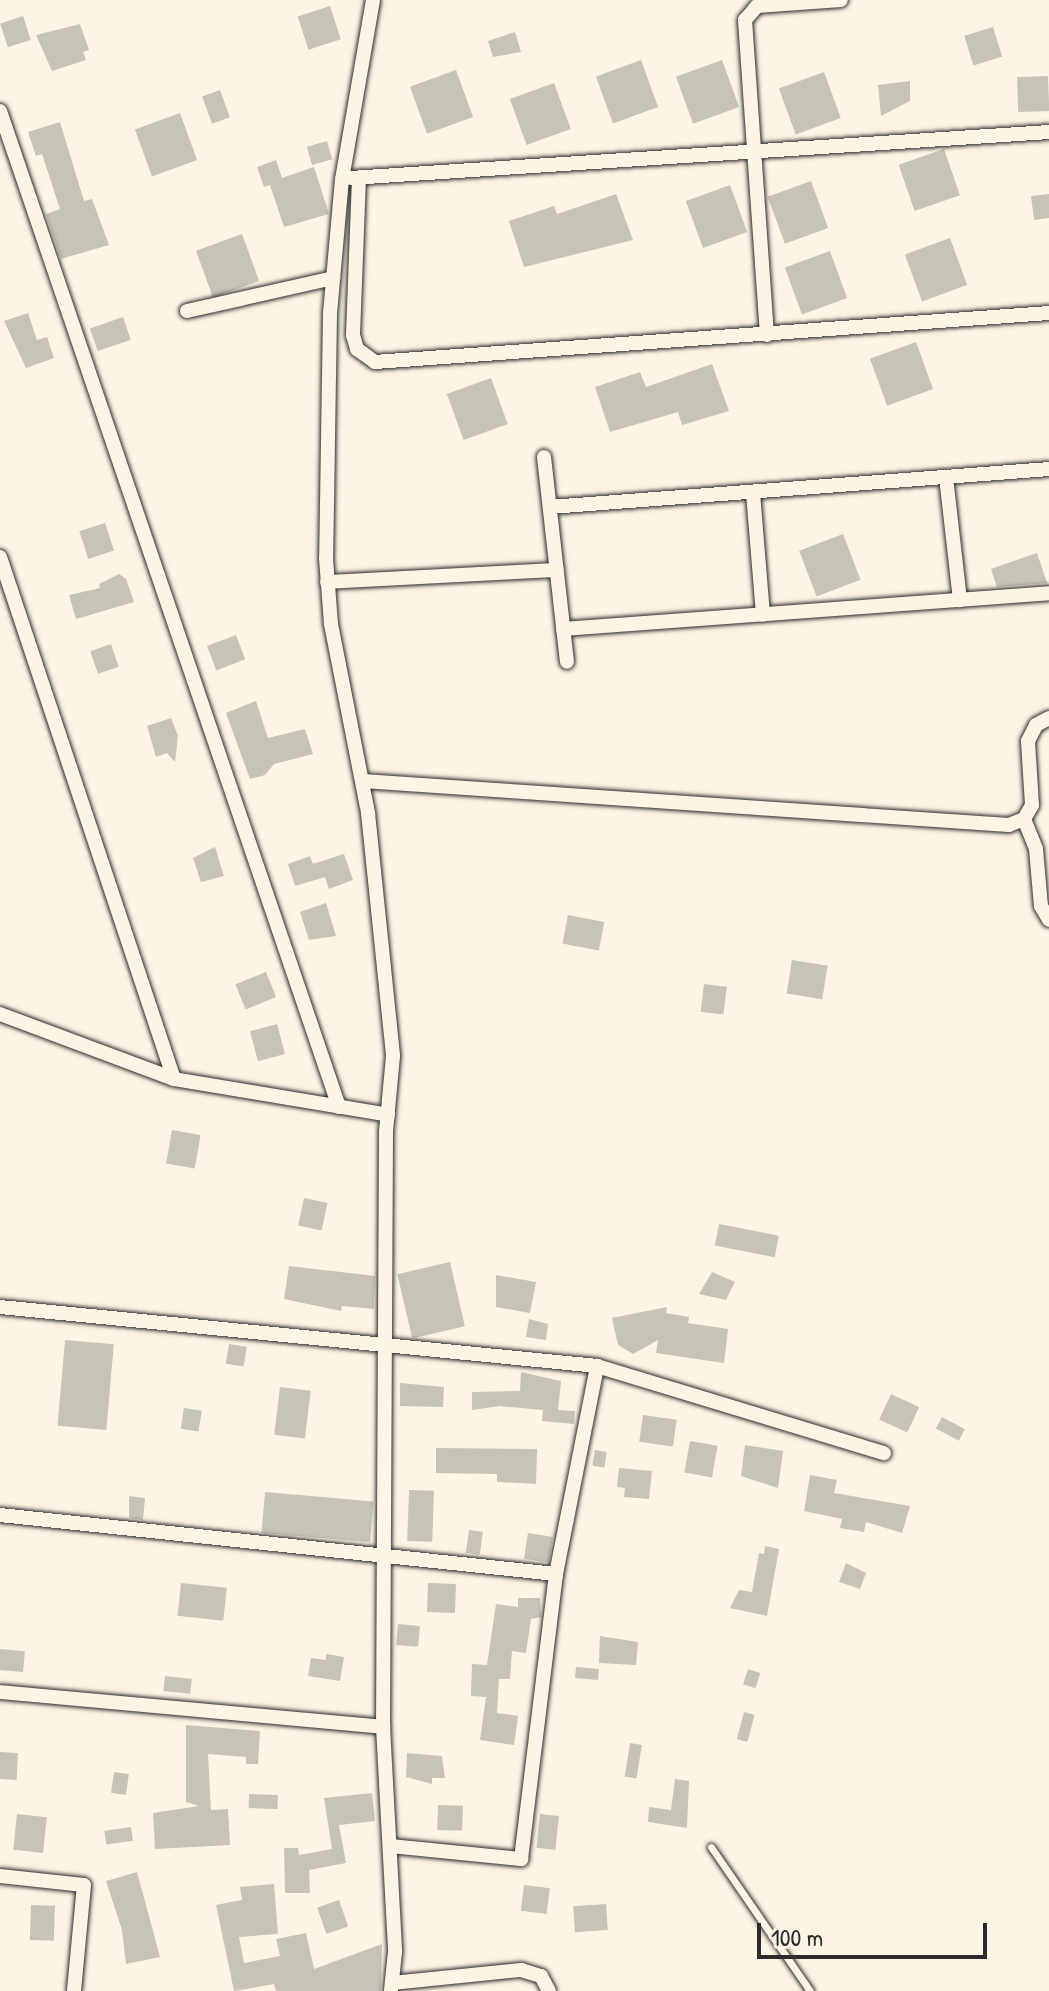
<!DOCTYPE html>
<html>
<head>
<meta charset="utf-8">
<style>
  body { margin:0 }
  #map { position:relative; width:1049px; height:1991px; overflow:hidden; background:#fcf5e5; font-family:"Patrick Hand",sans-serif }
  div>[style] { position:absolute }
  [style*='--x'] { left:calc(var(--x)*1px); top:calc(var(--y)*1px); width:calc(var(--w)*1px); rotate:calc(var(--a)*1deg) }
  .building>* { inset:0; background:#c8c3b7; transform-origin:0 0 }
  .roads { filter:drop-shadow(0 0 2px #2b2b2b) drop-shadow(0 0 2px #2b2b2b) }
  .lane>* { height:7px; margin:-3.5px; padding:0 3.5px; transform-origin:3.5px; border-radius:3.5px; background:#fcf5e5 }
  .street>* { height:14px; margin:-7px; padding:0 7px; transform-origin:7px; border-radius:7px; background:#fcf5e5 }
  span { translate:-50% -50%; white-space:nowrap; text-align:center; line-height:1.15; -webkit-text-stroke:8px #fcf5e5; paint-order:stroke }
  .scale { position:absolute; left:757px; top:1923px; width:230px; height:36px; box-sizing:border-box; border:4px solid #2b2b2b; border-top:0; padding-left:10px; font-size:24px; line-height:28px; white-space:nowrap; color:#2b2b2b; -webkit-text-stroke:6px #fcf5e5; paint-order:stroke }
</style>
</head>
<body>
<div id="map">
  <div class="building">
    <div style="left:330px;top:6px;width:35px;height:34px;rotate:72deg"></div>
    <div style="left:23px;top:16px;width:25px;height:24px;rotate:72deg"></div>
    <div style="clip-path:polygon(80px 24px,89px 50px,83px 52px,86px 60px,52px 71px,36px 35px)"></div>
    <div style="left:993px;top:27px;width:31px;height:30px;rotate:73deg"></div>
    <div style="clip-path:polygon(515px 32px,521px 52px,493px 57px,488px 41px)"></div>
    <div style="left:641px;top:60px;width:50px;height:48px;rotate:70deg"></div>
    <div style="left:722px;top:60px;width:50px;height:49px;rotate:70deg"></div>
    <div style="left:456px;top:70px;width:50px;height:49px;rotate:70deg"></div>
    <div style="left:824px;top:72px;width:49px;height:48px;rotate:70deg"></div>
    <div style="left:1048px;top:76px;width:35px;height:31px;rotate:88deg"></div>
    <div style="clip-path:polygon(910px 81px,910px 101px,881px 116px,878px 85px)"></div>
    <div style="left:554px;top:83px;width:49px;height:47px;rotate:70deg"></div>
    <div style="left:220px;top:90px;width:29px;height:19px;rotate:70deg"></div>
    <div style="left:180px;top:113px;width:50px;height:48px;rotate:70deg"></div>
    <div style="clip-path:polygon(60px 122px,84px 201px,92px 199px,109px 245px,61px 259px,46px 214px,60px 209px,42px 154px,36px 156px,28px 132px)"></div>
    <div style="left:327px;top:141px;width:19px;height:21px;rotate:74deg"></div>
    <div style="left:944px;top:149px;width:49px;height:48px;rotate:71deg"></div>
    <div style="clip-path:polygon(276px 160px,282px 178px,314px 167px,329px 214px,284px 227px,270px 185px,264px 187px,257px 167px)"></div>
    <div style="left:811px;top:181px;width:50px;height:46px;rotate:70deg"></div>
    <div style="left:730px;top:185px;width:50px;height:47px;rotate:70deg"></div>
    <div style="clip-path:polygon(616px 194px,633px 240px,524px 267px,509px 221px,554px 206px,557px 214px)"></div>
    <div style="clip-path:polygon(1049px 194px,1049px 218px,1034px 220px,1031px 196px)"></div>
    <div style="left:242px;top:234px;width:50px;height:49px;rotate:70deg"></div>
    <div style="left:950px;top:238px;width:50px;height:48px;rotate:70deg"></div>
    <div style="left:830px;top:251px;width:50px;height:48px;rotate:70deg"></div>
    <div style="clip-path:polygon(28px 313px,37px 340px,47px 337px,54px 358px,26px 368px,4px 321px)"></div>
    <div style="left:123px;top:317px;width:24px;height:35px;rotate:71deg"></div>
    <div style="left:916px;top:342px;width:50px;height:49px;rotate:70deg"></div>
    <div style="clip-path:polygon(712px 364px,729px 411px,682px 425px,678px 412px,610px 432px,595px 387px,640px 372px,646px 387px)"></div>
    <div style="left:491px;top:378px;width:49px;height:47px;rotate:70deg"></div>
    <div style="left:105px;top:523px;width:29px;height:27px;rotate:72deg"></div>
    <div style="left:843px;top:534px;width:49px;height:47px;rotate:69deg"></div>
    <div style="clip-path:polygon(1037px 553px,1047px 583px,997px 587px,991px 569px)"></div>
    <div style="clip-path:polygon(119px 574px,126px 579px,134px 602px,76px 619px,69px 595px,100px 588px,99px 584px)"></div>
    <div style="left:236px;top:635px;width:26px;height:31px;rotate:69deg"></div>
    <div style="left:111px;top:644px;width:24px;height:22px;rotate:71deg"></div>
    <div style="clip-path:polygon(256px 701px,268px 738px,305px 729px,313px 754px,274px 764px,265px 775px,250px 779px,226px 713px)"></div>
    <div style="clip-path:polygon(171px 718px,178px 736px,175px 762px,167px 753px,156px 757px,147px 726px)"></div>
    <div style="clip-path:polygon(215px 847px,224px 876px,201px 882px,193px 858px)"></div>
    <div style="clip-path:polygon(344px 854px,353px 880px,329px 889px,325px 877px,295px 886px,288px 864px,310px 856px,313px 864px)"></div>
    <div style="clip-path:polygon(326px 903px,336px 936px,309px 940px,300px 912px)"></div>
    <div style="left:568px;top:915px;width:37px;height:29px;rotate:11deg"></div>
    <div style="left:792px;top:960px;width:36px;height:34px;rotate:9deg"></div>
    <div style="left:266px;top:972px;width:27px;height:33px;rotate:68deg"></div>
    <div style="left:704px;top:984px;width:23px;height:28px;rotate:7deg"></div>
    <div style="left:277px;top:1024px;width:31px;height:28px;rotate:75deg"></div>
    <div style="left:172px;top:1130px;width:29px;height:34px;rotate:10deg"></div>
    <div style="left:304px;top:1198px;width:24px;height:28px;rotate:12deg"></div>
    <div style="left:719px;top:1224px;width:61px;height:22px;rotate:11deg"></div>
    <div style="left:450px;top:1262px;width:66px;height:54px;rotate:77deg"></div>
    <div style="clip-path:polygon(289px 1266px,375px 1276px,374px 1309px,342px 1306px,341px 1311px,284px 1299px)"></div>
    <div style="clip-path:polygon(712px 1272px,735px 1282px,726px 1300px,699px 1294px)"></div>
    <div style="clip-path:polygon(496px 1275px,536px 1282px,530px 1313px,496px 1307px)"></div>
    <div style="clip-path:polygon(667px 1307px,666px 1313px,689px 1317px,688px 1323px,728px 1329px,724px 1363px,656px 1353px,658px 1340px,633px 1354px,618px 1345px,612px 1318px)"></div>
    <div style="clip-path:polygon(529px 1319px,548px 1324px,546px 1340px,526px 1337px)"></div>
    <div style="left:65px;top:1340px;width:49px;height:86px;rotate:5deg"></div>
    <div style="left:229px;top:1344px;width:18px;height:20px;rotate:9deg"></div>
    <div style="clip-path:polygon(521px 1372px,561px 1381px,558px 1410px,575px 1411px,574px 1424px,542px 1421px,543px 1410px,500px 1406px,472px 1410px,472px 1392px,520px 1391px)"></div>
    <div style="clip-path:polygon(400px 1383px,444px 1387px,443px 1407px,400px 1406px)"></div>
    <div style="left:280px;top:1387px;width:31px;height:48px;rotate:7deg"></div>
    <div style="left:891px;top:1394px;width:31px;height:28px;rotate:25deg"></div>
    <div style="left:184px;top:1408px;width:18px;height:21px;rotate:9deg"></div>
    <div style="left:643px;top:1415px;width:34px;height:27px;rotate:8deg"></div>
    <div style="left:942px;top:1417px;width:26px;height:13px;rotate:28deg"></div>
    <div style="left:690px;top:1441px;width:28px;height:32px;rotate:10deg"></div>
    <div style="clip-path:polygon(745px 1445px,783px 1451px,778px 1488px,741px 1476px)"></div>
    <div style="clip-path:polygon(436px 1448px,537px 1449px,536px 1484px,497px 1482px,497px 1474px,436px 1473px)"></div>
    <div style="left:595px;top:1450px;width:12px;height:16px;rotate:9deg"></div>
    <div style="clip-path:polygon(619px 1468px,652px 1471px,649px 1499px,624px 1497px,625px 1488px,617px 1487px)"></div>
    <div style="clip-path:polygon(810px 1475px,837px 1480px,834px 1493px,910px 1506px,902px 1533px,866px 1522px,864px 1532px,840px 1528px,842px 1519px,804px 1511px)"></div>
    <div style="left:409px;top:1490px;width:25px;height:51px;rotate:2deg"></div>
    <div style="left:265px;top:1492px;width:109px;height:41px;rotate:5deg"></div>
    <div style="clip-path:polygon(129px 1496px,145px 1498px,143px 1520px,129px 1518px)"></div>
    <div style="left:469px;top:1530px;width:14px;height:23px;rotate:8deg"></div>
    <div style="left:528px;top:1533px;width:25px;height:26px;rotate:9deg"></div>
    <div style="clip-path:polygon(765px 1546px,779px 1549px,767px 1616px,730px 1608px,739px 1590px,752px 1592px,759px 1553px,764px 1554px)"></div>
    <div style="clip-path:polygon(846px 1563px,866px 1573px,860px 1589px,839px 1582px)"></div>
    <div style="left:181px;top:1583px;width:46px;height:33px;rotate:6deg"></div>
    <div style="left:428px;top:1583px;width:28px;height:29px;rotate:2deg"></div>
    <div style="clip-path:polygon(518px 1598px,540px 1598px,541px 1617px,531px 1619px,526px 1653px,512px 1651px,510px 1679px,499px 1679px,497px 1713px,518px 1716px,514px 1745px,480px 1740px,486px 1697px,471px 1696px,472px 1664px,487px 1665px,496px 1604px,518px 1607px)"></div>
    <div style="left:398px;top:1624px;width:22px;height:21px;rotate:5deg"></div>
    <div style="clip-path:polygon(600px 1636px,638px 1642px,636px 1665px,599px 1663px)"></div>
    <div style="left:0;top:1649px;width:25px;height:21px;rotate:5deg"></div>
    <div style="clip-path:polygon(326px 1654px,344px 1657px,340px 1681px,308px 1676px,311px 1658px,326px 1660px)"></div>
    <div style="left:576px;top:1667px;width:23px;height:11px;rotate:5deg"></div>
    <div style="left:748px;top:1669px;width:13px;height:16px;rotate:18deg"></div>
    <div style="left:165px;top:1676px;width:27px;height:15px;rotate:6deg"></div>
    <div style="left:744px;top:1712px;width:11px;height:28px;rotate:15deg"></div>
    <div style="clip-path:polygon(186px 1725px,260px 1731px,258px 1764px,246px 1764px,246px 1757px,208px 1754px,211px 1810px,228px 1809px,230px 1845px,155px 1849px,153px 1813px,199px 1806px,186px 1802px)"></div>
    <div style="left:630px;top:1743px;width:12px;height:34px;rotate:9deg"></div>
    <div style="left:0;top:1752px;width:18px;height:27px;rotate:3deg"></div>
    <div style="clip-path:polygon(407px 1753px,442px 1756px,445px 1778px,432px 1778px,432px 1784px,406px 1777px)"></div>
    <div style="left:114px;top:1772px;width:15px;height:21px;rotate:8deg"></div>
    <div style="clip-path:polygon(675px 1779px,689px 1781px,687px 1828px,648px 1822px,649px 1807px,671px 1810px)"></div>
    <div style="clip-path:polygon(372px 1793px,375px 1821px,339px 1825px,346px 1863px,309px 1870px,310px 1893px,285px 1893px,284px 1848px,298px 1848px,299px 1855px,332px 1849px,324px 1798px)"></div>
    <div style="left:249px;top:1794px;width:29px;height:14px;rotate:2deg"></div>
    <div style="left:438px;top:1805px;width:25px;height:25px;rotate:2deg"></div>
    <div style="left:17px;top:1814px;width:30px;height:36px;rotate:6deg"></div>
    <div style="left:540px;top:1814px;width:19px;height:34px;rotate:6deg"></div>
    <div style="left:131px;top:1827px;width:14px;height:27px;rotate:82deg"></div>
    <div style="clip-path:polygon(137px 1872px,160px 1957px,126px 1964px,122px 1930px,106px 1881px)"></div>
    <div style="clip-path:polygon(274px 1884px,278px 1934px,239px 1937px,244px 1963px,280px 1956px,276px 1939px,306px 1933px,314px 1969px,382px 1944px,381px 1991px,276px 1991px,274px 1984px,234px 1991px,216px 1905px,242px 1900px,240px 1887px)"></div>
    <div style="left:524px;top:1885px;width:26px;height:26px;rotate:7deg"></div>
    <div style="left:339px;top:1900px;width:28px;height:23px;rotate:71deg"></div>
    <div style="left:606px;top:1904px;width:26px;height:33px;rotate:86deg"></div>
    <div style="left:31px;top:1905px;width:24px;height:35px;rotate:2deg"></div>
  </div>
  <div class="roads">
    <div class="lane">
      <div style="--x:711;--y:1847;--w:175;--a:55.5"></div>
    </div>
    <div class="street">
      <div style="--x:373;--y:0;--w:182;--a:99.8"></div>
      <div style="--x:342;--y:179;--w:135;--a:95.1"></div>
      <div style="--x:330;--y:313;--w:245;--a:90.9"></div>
      <div style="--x:326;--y:558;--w:66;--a:85.7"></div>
      <div style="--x:331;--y:624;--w:193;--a:78.9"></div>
      <div style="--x:368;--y:813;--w:244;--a:84.1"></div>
      <div style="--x:393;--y:1056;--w:76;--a:95.3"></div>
      <div style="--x:386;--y:1132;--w:595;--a:90.29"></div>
      <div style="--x:383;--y:1727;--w:225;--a:86.9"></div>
      <div style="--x:395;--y:1952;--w:39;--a:96"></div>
      <div style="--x:0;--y:111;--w:1052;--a:71.2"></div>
      <div style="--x:351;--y:178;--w:700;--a:-3.77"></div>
      <div style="--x:359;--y:178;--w:157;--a:92.2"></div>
      <div style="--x:353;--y:335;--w:15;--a:74"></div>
      <div style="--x:357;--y:349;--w:22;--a:36"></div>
      <div style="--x:375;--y:362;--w:676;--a:-4.16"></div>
      <div style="--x:187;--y:311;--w:150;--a:-12.7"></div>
      <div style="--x:767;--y:335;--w:316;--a:-94"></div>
      <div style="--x:745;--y:20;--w:18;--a:-49"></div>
      <div style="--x:757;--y:6;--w:84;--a:-4.1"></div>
      <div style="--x:544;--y:457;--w:206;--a:83.6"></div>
      <div style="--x:946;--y:477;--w:124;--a:83.5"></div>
      <div style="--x:753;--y:493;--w:122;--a:85.3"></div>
      <div style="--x:550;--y:507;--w:500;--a:-4.35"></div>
      <div style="--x:0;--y:557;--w:550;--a:71.57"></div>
      <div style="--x:327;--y:582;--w:230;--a:-3"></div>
      <div style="--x:563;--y:629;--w:487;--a:-4.2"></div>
      <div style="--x:363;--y:781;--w:647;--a:3.9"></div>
      <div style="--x:1009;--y:825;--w:16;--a:-22"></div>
      <div style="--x:1024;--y:819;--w:16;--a:-60"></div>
      <div style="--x:1032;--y:805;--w:64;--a:-93.6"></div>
      <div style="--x:1028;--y:741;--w:18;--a:-63"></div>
      <div style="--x:1036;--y:725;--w:15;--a:-28"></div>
      <div style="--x:1024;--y:819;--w:32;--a:68"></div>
      <div style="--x:1036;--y:849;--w:57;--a:85"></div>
      <div style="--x:1041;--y:906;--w:16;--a:60"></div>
      <div style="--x:0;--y:1014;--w:186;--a:20.5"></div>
      <div style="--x:174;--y:1079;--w:217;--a:9.5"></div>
      <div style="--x:0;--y:1307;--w:600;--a:5.64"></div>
      <div style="--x:597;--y:1366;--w:300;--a:16.9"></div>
      <div style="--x:0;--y:1515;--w:559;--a:6.06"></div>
      <div style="--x:0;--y:1692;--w:385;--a:5.2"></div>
      <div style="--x:390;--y:1846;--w:132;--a:5.7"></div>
      <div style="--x:521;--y:1859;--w:287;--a:-83"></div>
      <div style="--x:556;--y:1574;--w:212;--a:-78.8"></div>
      <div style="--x:0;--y:1876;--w:84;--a:6.1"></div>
      <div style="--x:84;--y:1885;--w:106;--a:95.4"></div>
      <div style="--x:392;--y:1983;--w:130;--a:-5.8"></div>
      <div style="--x:521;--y:1970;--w:21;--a:17"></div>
      <div style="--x:541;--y:1976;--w:17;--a:62"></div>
    </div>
  </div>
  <div class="scale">100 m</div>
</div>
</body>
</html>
